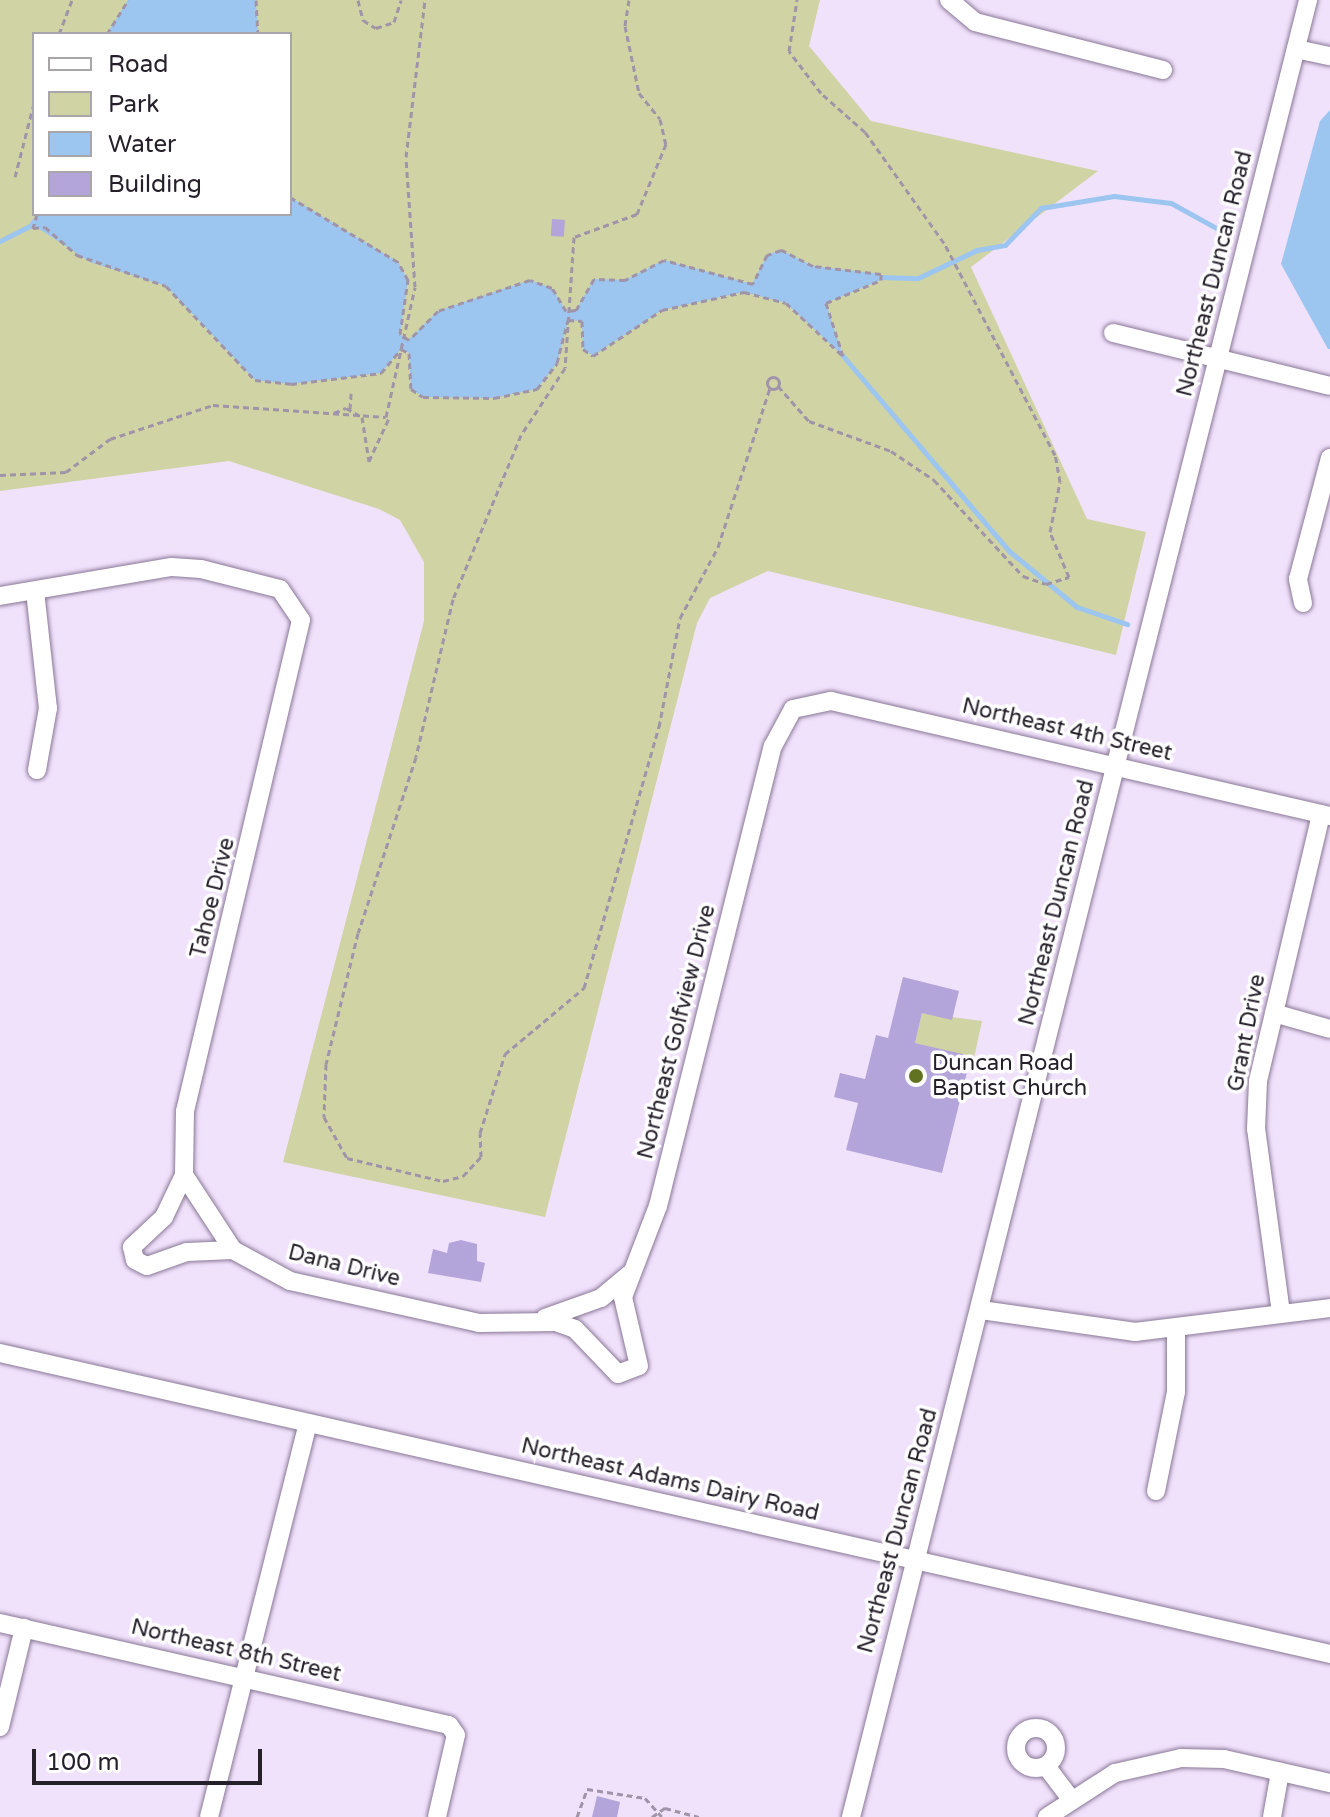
<!DOCTYPE html>
<html>
<head>
<meta charset="utf-8">
<style>
  body { margin:0 }
  #map { position:relative; width:1330px; height:1817px; overflow:hidden; background:#f1e2fc; font-family:"Varela Round",sans-serif }
  div>[style] { position:absolute }
  [style*='--x'] { left:calc(var(--x)*1px); top:calc(var(--y)*1px); width:calc(var(--w)*1px); rotate:calc(var(--a)*1deg) }
  .green>* { inset:0; background:#d0d3a4 }
  .water>* { inset:0; background:#9cc5f0 }
  .stream>* { height:5px; margin:-2.5px; padding:0 2.5px; transform-origin:2.5px; border-radius:2.5px; background:#9cc5f0 }
  .building>* { inset:0; background:#b3a4d9; transform-origin:0 0 }
  .path>* { height:3px; margin-top:-1.5px; transform-origin:0; background:repeating-linear-gradient(90deg,#a094a8 0 6px,transparent 0 10px) }
  .path>.ring { margin:-1.5px; padding:0; box-sizing:content-box; background:none; border:3px solid #a094a8; border-radius:50% }
  .roads { filter:drop-shadow(0 0 2px #897896) drop-shadow(0 0 2px #897896) }
  .minor>* { height:18px; margin:-9px; padding:0 9px; transform-origin:9px; border-radius:9px; background:#fff }
  .minor>.ring { margin:-9px; padding:0; box-sizing:content-box; background:none; border:18px solid #fff; border-radius:50% }
  .dots>* { width:22px; height:22px; translate:-50% -50%; box-sizing:border-box; border:4px solid #fff; border-radius:50% }
  span { translate:-50% -50%; white-space:nowrap; text-align:center; line-height:1.15; -webkit-text-stroke:7px #fff; paint-order:stroke }
  .street-label { font-size:22px; color:#26202b }
  .poi-label { font-size:22px; color:#26202b }
  .left { translate:0 -50%; text-align:left }
  .legend { position:absolute; left:32px; top:32px; width:260px; height:184px; box-sizing:border-box; background:#fff; border:2px solid #a8a6aa; margin:0; padding:10px 14px; list-style:none; font-size:24px; color:#26202b }
  .legend li { display:flex; align-items:center; gap:16px; height:40px }
  .legend b { width:40px; border:2px solid #a8a6aa }
  .scale { position:absolute; left:32px; top:1749px; width:230px; height:36px; box-sizing:border-box; border:4px solid #26202b; border-top:0; padding-left:10px; font-size:24px; line-height:28px; white-space:nowrap; color:#26202b; -webkit-text-stroke:6px #fff; paint-order:stroke }
</style>
</head>
<body>
<div id="map">
  <div class="green">
    <div style="clip-path:polygon(evenodd,0 0,820px 0,809px 46px,871px 121px,1098px 171px,971px 267px,1087px 519px,1146px 532px,1116px 655px,768px 571px,710px 598px,697px 623px,545px 1217px,283px 1162px,424px 621px,424px 562px,400px 520px,379px 509px,229px 461px,0 491px,0 0,34px 34px,290px 34px,290px 214px,34px 214px,34px 34px)"></div>
    <div style="clip-path:polygon(922px 1013px,982px 1021px,974px 1058px,915px 1043px)"></div>
  </div>
  <div class="water">
    <div style="clip-path:polygon(128px 0,256px 0,258px 34px,107px 34px)"></div>
    <div style="clip-path:polygon(1330px 110px,1330px 349px,1328px 349px,1281px 264px,1320px 121px)"></div>
    <div style="clip-path:polygon(290px 197px,398px 262px,408px 280px,400px 334px,408px 340px,438px 311px,530px 280px,552px 288px,566px 311px,576px 310px,594px 279px,625px 280px,664px 260px,752px 284px,767px 255px,781px 250px,813px 266px,881px 274px,881px 280px,826px 303px,843px 356px,786px 303px,744px 292px,662px 310px,593px 356px,583px 349px,582px 321px,568px 320px,557px 363px,537px 389px,494px 398px,423px 397px,411px 389px,409px 353px,401px 349px,381px 373px,291px 384px,255px 380px,166px 286px,90px 262px,30px 223px,37px 214px,290px 214px)"></div>
  </div>
  <div class="stream">
    <div style="--x:0;--y:241;--w:36;--a:-27"></div>
    <div style="--x:881;--y:277;--w:37;--a:2"></div>
    <div style="--x:918;--y:278;--w:65;--a:-25.4"></div>
    <div style="--x:977;--y:250;--w:28;--a:-10"></div>
    <div style="--x:1005;--y:245;--w:52;--a:-45.8"></div>
    <div style="--x:1041;--y:208;--w:74;--a:-9.3"></div>
    <div style="--x:1114;--y:196;--w:57;--a:7"></div>
    <div style="--x:1171;--y:203;--w:54;--a:29"></div>
    <div style="--x:843;--y:356;--w:256;--a:49.6"></div>
    <div style="--x:1009;--y:551;--w:88;--a:39.5"></div>
    <div style="--x:1077;--y:607;--w:53;--a:18.8"></div>
  </div>
  <div class="building">
    <div style="left:552px;top:219px;width:13px;height:17px;rotate:4deg"></div>
    <div style="clip-path:polygon(903px 977px,959px 991px,952px 1020px,922px 1013px,915px 1043px,971px 1056px,942px 1173px,846px 1150px,858px 1103px,834px 1097px,840px 1073px,865px 1079px,876px 1035px,888px 1038px)"></div>
    <div style="clip-path:polygon(461px 1240px,477px 1244px,477px 1261px,485px 1263px,481px 1282px,428px 1273px,433px 1249px,447px 1253px,449px 1243px)"></div>
    <div style="clip-path:polygon(597px 1796px,620px 1802px,617px 1817px,592px 1817px)"></div>
  </div>
  <div class="path">
    <div style="--x:256;--y:0;--w:34;--a:87"></div>
    <div style="--x:358;--y:0;--w:21;--a:76"></div>
    <div style="--x:363;--y:20;--w:15;--a:32"></div>
    <div style="--x:376;--y:28;--w:19;--a:-18"></div>
    <div style="--x:394;--y:22;--w:23;--a:-72"></div>
    <div style="--x:629;--y:0;--w:26;--a:99"></div>
    <div style="--x:625;--y:26;--w:68;--a:78.2"></div>
    <div style="--x:639;--y:93;--w:33;--a:51"></div>
    <div style="--x:660;--y:119;--w:26;--a:77"></div>
    <div style="--x:666;--y:144;--w:76;--a:112.5"></div>
    <div style="--x:637;--y:214;--w:67;--a:159.9"></div>
    <div style="--x:574;--y:237;--w:131;--a:93.9"></div>
    <div style="--x:565;--y:368;--w:80;--a:123.3"></div>
    <div style="--x:521;--y:435;--w:178;--a:112.5"></div>
    <div style="--x:453;--y:599;--w:162;--a:103.2"></div>
    <div style="--x:416;--y:757;--w:185;--a:108.2"></div>
    <div style="--x:358;--y:933;--w:135;--a:103.7"></div>
    <div style="--x:326;--y:1064;--w:53;--a:92.2"></div>
    <div style="--x:324;--y:1117;--w:47;--a:60.7"></div>
    <div style="--x:347;--y:1158;--w:99;--a:13.5"></div>
    <div style="--x:443;--y:1181;--w:21;--a:-14"></div>
    <div style="--x:463;--y:1176;--w:26;--a:-47"></div>
    <div style="--x:481;--y:1157;--w:24;--a:-92"></div>
    <div style="--x:480;--y:1133;--w:83;--a:-72.4"></div>
    <div style="--x:505;--y:1054;--w:103;--a:-39.9"></div>
    <div style="--x:584;--y:988;--w:272;--a:-74"></div>
    <div style="--x:659;--y:727;--w:111;--a:-79.1"></div>
    <div style="--x:680;--y:618;--w:81;--a:-61.8"></div>
    <div style="--x:718;--y:547;--w:167;--a:-71.9"></div>
    <div style="--x:59;--y:34;--w:36;--a:-69"></div>
    <div style="--x:107;--y:34;--w:40;--a:-58"></div>
    <div style="--x:34;--y:164;--w:40;--a:90"></div>
    <div style="--x:15;--y:177;--w:76;--a:-75.6"></div>
    <div style="--x:37;--y:214;--w:15;--a:106"></div>
    <div style="--x:33;--y:228;--w:12;--a:-5"></div>
    <div style="--x:45;--y:227;--w:43;--a:41.2"></div>
    <div style="--x:77;--y:255;--w:94;--a:19.2"></div>
    <div style="--x:166;--y:286;--w:129;--a:46.6"></div>
    <div style="--x:255;--y:380;--w:36;--a:6"></div>
    <div style="--x:291;--y:384;--w:91;--a:-7"></div>
    <div style="--x:381;--y:373;--w:31;--a:-50"></div>
    <div style="--x:401;--y:349;--w:9;--a:27"></div>
    <div style="--x:409;--y:353;--w:36;--a:87"></div>
    <div style="--x:411;--y:389;--w:14;--a:34"></div>
    <div style="--x:423;--y:397;--w:71;--a:0.8"></div>
    <div style="--x:494;--y:398;--w:44;--a:-11.8"></div>
    <div style="--x:537;--y:389;--w:33;--a:-52"></div>
    <div style="--x:557;--y:363;--w:44;--a:-75.7"></div>
    <div style="--x:568;--y:320;--w:14;--a:4"></div>
    <div style="--x:582;--y:321;--w:28;--a:88"></div>
    <div style="--x:583;--y:349;--w:12;--a:35"></div>
    <div style="--x:593;--y:356;--w:83;--a:-33.7"></div>
    <div style="--x:662;--y:310;--w:84;--a:-12.4"></div>
    <div style="--x:744;--y:292;--w:43;--a:14.7"></div>
    <div style="--x:786;--y:303;--w:78;--a:42.9"></div>
    <div style="--x:843;--y:356;--w:56;--a:-107.8"></div>
    <div style="--x:826;--y:303;--w:60;--a:-22.7"></div>
    <div style="--x:881;--y:280;--w:6;--a:-90"></div>
    <div style="--x:881;--y:274;--w:68;--a:-173.3"></div>
    <div style="--x:813;--y:266;--w:36;--a:-153"></div>
    <div style="--x:781;--y:250;--w:15;--a:160"></div>
    <div style="--x:767;--y:255;--w:32;--a:116"></div>
    <div style="--x:753;--y:284;--w:92;--a:-164.9"></div>
    <div style="--x:664;--y:260;--w:44;--a:152.9"></div>
    <div style="--x:625;--y:280;--w:31;--a:-178"></div>
    <div style="--x:594;--y:279;--w:36;--a:120"></div>
    <div style="--x:576;--y:310;--w:10;--a:174"></div>
    <div style="--x:566;--y:311;--w:27;--a:-121"></div>
    <div style="--x:552;--y:288;--w:23;--a:-160"></div>
    <div style="--x:530;--y:280;--w:97;--a:161.4"></div>
    <div style="--x:438;--y:311;--w:41;--a:135"></div>
    <div style="--x:409;--y:340;--w:11;--a:-146"></div>
    <div style="--x:400;--y:334;--w:55;--a:-81.6"></div>
    <div style="--x:408;--y:280;--w:21;--a:-119"></div>
    <div style="--x:398;--y:262;--w:126;--a:-149"></div>
    <div class="ring" style="left:767px;top:377px;width:9px;height:9px"></div>
    <div style="--x:778;--y:386;--w:47;--a:48.5"></div>
    <div style="--x:809;--y:421;--w:87;--a:20.1"></div>
    <div style="--x:891;--y:451;--w:52;--a:34"></div>
    <div style="--x:934;--y:480;--w:131;--a:47.2"></div>
    <div style="--x:1023;--y:576;--w:24;--a:19"></div>
    <div style="--x:1046;--y:584;--w:24;--a:-17"></div>
    <div style="--x:1069;--y:577;--w:49;--a:-112.9"></div>
    <div style="--x:1050;--y:532;--w:51;--a:-78.7"></div>
    <div style="--x:1060;--y:482;--w:27;--a:-100"></div>
    <div style="--x:1055;--y:455;--w:239;--a:-117.6"></div>
    <div style="--x:944;--y:243;--w:136;--a:-125.4"></div>
    <div style="--x:865;--y:132;--w:59;--a:-138.4"></div>
    <div style="--x:821;--y:93;--w:53;--a:-127.3"></div>
    <div style="--x:789;--y:51;--w:52;--a:-81.1"></div>
    <div style="--x:350;--y:409;--w:16;--a:-86"></div>
    <div style="--x:334;--y:413;--w:13;--a:-23"></div>
    <div style="--x:346;--y:408;--w:18;--a:29"></div>
    <div style="--x:362;--y:417;--w:45;--a:81"></div>
    <div style="--x:369;--y:461;--w:50;--a:-65"></div>
    <div style="--x:0;--y:475;--w:66;--a:-2.6"></div>
    <div style="--x:66;--y:472;--w:55;--a:-36.9"></div>
    <div style="--x:110;--y:439;--w:108;--a:-18.3"></div>
    <div style="--x:213;--y:405;--w:173;--a:4"></div>
    <div style="--x:386;--y:417;--w:133;--a:-77.4"></div>
    <div style="--x:415;--y:287;--w:130;--a:-94"></div>
    <div style="--x:406;--y:157;--w:158;--a:-83.1"></div>
    <div style="--x:577;--y:1817;--w:30;--a:-70"></div>
    <div style="--x:587;--y:1789;--w:59;--a:8.8"></div>
    <div style="--x:645;--y:1798;--w:25;--a:48"></div>
    <div style="--x:652;--y:1817;--w:16;--a:-35"></div>
    <div style="--x:665;--y:1808;--w:35;--a:15"></div>
  </div>
  <div class="roads">
    <div class="minor">
      <div style="--x:949;--y:0;--w:34;--a:40"></div>
      <div style="--x:975;--y:22;--w:194;--a:14.3"></div>
      <div style="--x:1296;--y:49;--w:35;--a:12"></div>
      <div style="--x:1113;--y:333;--w:223;--a:13.7"></div>
      <div style="--x:35;--y:591;--w:118;--a:83.7"></div>
      <div style="--x:48;--y:708;--w:63;--a:100.1"></div>
      <div style="--x:0;--y:596;--w:174;--a:-9.6"></div>
      <div style="--x:172;--y:567;--w:29;--a:4"></div>
      <div style="--x:201;--y:569;--w:81;--a:14.2"></div>
      <div style="--x:280;--y:589;--w:37;--a:56"></div>
      <div style="--x:301;--y:620;--w:505;--a:103.29"></div>
      <div style="--x:185;--y:1111;--w:64;--a:90.9"></div>
      <div style="--x:184;--y:1175;--w:47;--a:115.5"></div>
      <div style="--x:164;--y:1217;--w:44;--a:136.8"></div>
      <div style="--x:132;--y:1247;--w:13;--a:77"></div>
      <div style="--x:135;--y:1260;--w:13;--a:27"></div>
      <div style="--x:147;--y:1266;--w:42;--a:-19.3"></div>
      <div style="--x:187;--y:1252;--w:46;--a:-2.5"></div>
      <div style="--x:233;--y:1250;--w:65;--a:28.5"></div>
      <div style="--x:290;--y:1281;--w:194;--a:12.5"></div>
      <div style="--x:479;--y:1323;--w:77;--a:-0.7"></div>
      <div style="--x:556;--y:1322;--w:20;--a:20"></div>
      <div style="--x:575;--y:1329;--w:62;--a:46.3"></div>
      <div style="--x:618;--y:1374;--w:22;--a:-21"></div>
      <div style="--x:639;--y:1366;--w:71;--a:-103.1"></div>
      <div style="--x:623;--y:1297;--w:97;--a:-69"></div>
      <div style="--x:658;--y:1206;--w:474;--a:-76"></div>
      <div style="--x:773;--y:746;--w:42;--a:-61.6"></div>
      <div style="--x:793;--y:709;--w:39;--a:-12"></div>
      <div style="--x:831;--y:701;--w:512;--a:12.98"></div>
      <div style="--x:1303;--y:603;--w:25;--a:-102"></div>
      <div style="--x:1298;--y:579;--w:125;--a:-75.2"></div>
      <div style="--x:1274;--y:1013;--w:58;--a:15.9"></div>
      <div style="--x:184;--y:1175;--w:90;--a:56.8"></div>
      <div style="--x:981;--y:1310;--w:156;--a:8.1"></div>
      <div style="--x:1135;--y:1332;--w:196;--a:-7"></div>
      <div style="--x:1281;--y:1313;--w:186;--a:-97.7"></div>
      <div style="--x:1256;--y:1129;--w:48;--a:-87.6"></div>
      <div style="--x:1258;--y:1081;--w:274;--a:-76.7"></div>
      <div style="--x:545;--y:1318;--w:59;--a:-19.7"></div>
      <div style="--x:601;--y:1298;--w:38;--a:-40"></div>
      <div style="--x:0;--y:1353;--w:1364;--a:12.75"></div>
      <div style="--x:1156;--y:1491;--w:101;--a:-78.6"></div>
      <div style="--x:1176;--y:1392;--w:62;--a:-90"></div>
      <div style="--x:0;--y:1623;--w:460;--a:12.8"></div>
      <div style="--x:449;--y:1725;--w:12;--a:55"></div>
      <div style="--x:0;--y:1727;--w:102;--a:-76.4"></div>
      <div class="ring" style="left:1016px;top:1728px;width:22px;height:22px"></div>
      <div style="--x:1046;--y:1766;--w:39;--a:53"></div>
      <div style="--x:209;--y:1817;--w:406;--a:-75.9"></div>
      <div style="--x:437;--y:1817;--w:84;--a:-77"></div>
      <div style="--x:851;--y:1817;--w:1874;--a:-75.88"></div>
      <div style="--x:1047;--y:1817;--w:81;--a:-32.9"></div>
      <div style="--x:1115;--y:1773;--w:68;--a:-12.8"></div>
      <div style="--x:1181;--y:1758;--w:43;--a:1.3"></div>
      <div style="--x:1224;--y:1759;--w:109;--a:12.8"></div>
      <div style="--x:1272;--y:1817;--w:46;--a:-79.9"></div>
    </div>
  </div>
  <div class="dots">
    <div style="left:916px;top:1076px;background:#617321"></div>
  </div>
  <div class="street-label">
    <span style="left:1215px;top:274px;rotate:-76deg">Northeast Duncan Road</span>
    <span style="left:1067px;top:730px;rotate:13deg">Northeast 4th Street</span>
    <span style="left:213px;top:898px;rotate:-76deg">Tahoe Drive</span>
    <span style="left:1057px;top:903px;rotate:-76deg">Northeast Duncan Road</span>
    <span style="left:677px;top:1032px;rotate:-76deg">Northeast Golfview Drive</span>
    <span style="left:1247px;top:1033px;rotate:-79deg">Grant Drive</span>
    <span style="left:344px;top:1266px;rotate:14deg">Dana Drive</span>
    <span style="left:670px;top:1480px;rotate:13deg">Northeast Adams Dairy Road</span>
    <span style="left:898px;top:1531px;rotate:-75deg">Northeast Duncan Road</span>
    <span style="left:236px;top:1651px;rotate:13deg">Northeast 8th Street</span>
  </div>
  <div class="poi-label">
    <span class="left" style="left:932px;top:1076px">Duncan Road<br>Baptist Church</span>
  </div>
  <ul class="legend">
  <li><b style="height:10px;background:#fff"></b>Road</li>
  <li><b style="height:22px;background:#d0d3a4"></b>Park</li>
  <li><b style="height:22px;background:#9cc5f0"></b>Water</li>
  <li><b style="height:22px;background:#b3a4d9"></b>Building</li>
  </ul>
  <div class="scale">100 m</div>
</div>
</body>
</html>
